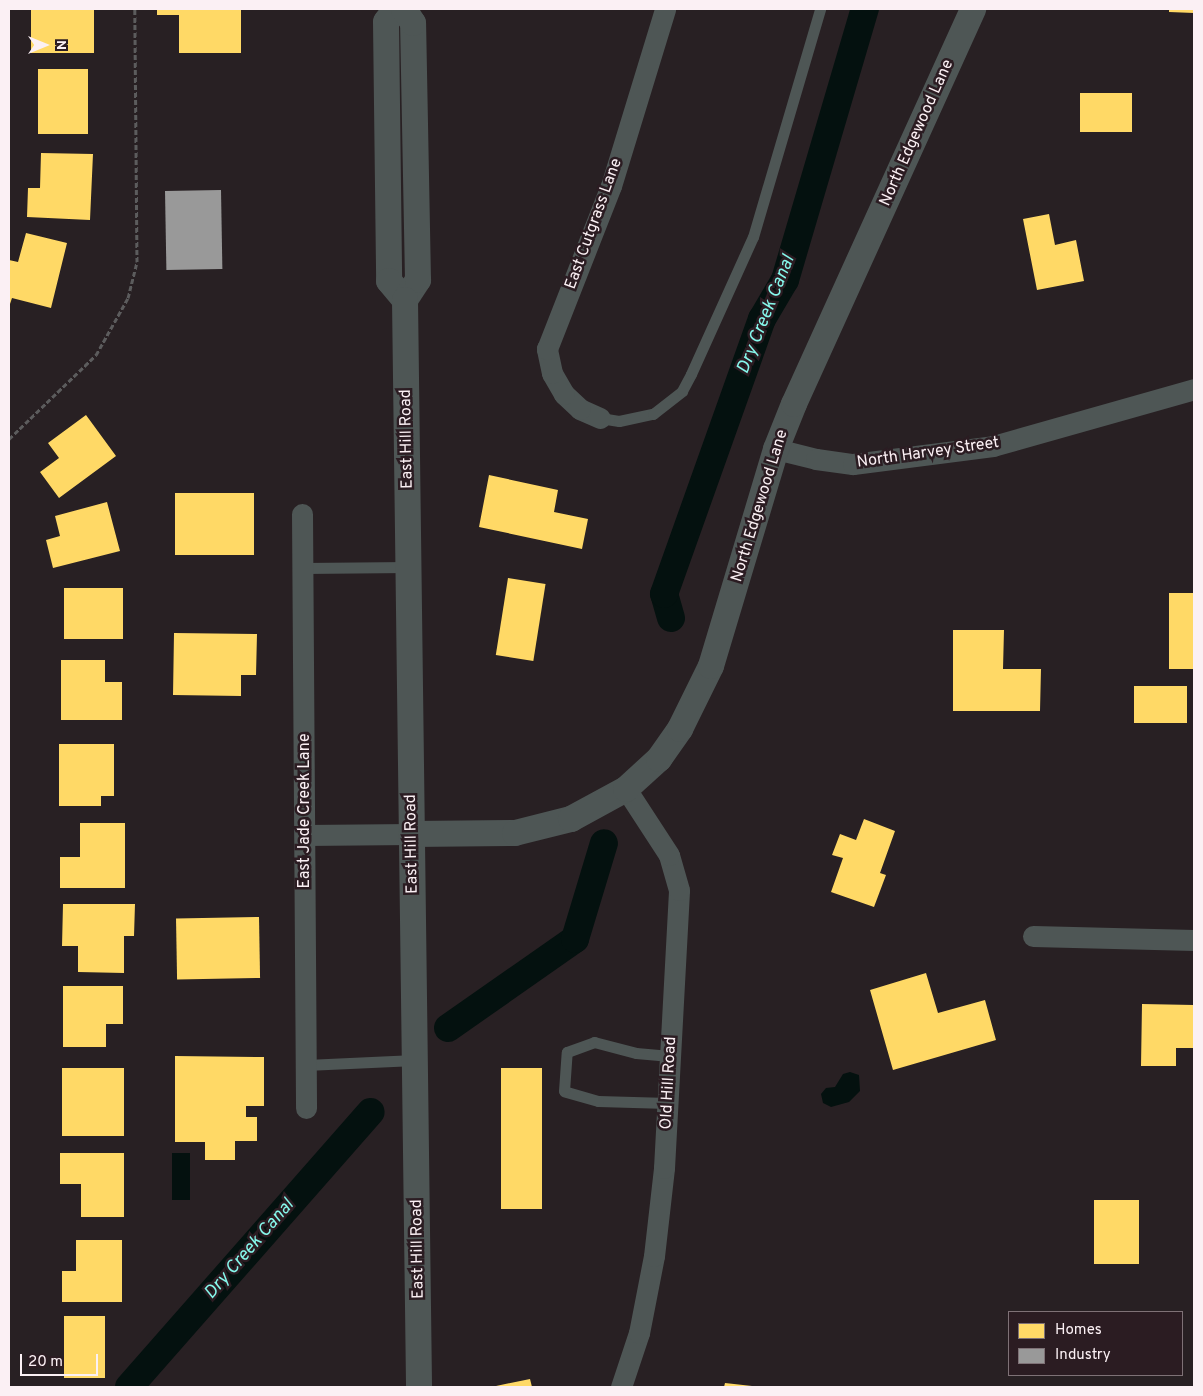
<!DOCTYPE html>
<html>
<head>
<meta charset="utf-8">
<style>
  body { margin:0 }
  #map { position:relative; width:1203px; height:1396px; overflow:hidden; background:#282023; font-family:Overpass,sans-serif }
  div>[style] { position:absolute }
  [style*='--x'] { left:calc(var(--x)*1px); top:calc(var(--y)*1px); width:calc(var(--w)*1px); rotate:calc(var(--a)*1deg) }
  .water>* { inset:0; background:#04110f; transform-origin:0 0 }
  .homes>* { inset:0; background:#ffd966; transform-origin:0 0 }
  .industry>* { inset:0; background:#999; transform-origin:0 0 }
  .canal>* { height:28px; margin:-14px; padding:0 14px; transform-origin:14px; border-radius:14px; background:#04110f }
  .path>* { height:3px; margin-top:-1.5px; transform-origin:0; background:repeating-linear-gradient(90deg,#5c5c5d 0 5px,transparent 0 7.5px) }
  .service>* { height:11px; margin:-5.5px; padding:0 5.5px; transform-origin:5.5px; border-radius:5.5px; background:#4e5655 }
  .minor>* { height:21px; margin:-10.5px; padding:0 10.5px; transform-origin:10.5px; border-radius:10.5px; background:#4e5655 }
  .tertiary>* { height:26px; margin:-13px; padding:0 13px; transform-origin:13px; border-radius:13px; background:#4e5655 }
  span { translate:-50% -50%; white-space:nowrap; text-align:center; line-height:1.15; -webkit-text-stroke:5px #2b1c22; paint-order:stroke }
  .street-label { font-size:16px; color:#fbf0f4 }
  .water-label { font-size:18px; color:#86f8ec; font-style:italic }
  .frame { position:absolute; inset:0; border:10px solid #fbf0f4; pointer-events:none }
  .legend { position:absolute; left:1008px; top:1311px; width:175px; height:65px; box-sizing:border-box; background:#2b1c22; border:1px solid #7e7176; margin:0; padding:6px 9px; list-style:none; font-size:15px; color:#fbf0f4 }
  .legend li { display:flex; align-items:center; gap:10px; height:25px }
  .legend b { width:25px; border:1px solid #7e7176 }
  .north { position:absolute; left:20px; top:20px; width:50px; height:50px; -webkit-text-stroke:4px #2b1c22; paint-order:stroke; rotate:90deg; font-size:14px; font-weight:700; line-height:20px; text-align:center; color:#fbf0f4 }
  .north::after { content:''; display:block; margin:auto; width:18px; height:22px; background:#fbf0f4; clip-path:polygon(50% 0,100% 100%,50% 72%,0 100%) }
  .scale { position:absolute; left:20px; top:1354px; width:78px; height:22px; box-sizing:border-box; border:2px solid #fbf0f4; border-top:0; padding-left:6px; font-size:15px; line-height:18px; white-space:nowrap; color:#fbf0f4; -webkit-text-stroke:4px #2b1c22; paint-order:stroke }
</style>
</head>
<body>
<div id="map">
  <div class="water">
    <div style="clip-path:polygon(850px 1072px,859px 1075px,860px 1091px,849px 1102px,831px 1107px,823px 1103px,821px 1094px,826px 1088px,835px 1087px,843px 1074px)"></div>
    <div style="left:172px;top:1153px;width:18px;height:47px"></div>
  </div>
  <div class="homes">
    <div style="left:31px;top:9px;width:63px;height:44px"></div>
    <div style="clip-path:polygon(157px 9px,241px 9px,241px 53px,179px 53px,179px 15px,157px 15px)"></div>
    <div style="clip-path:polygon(1169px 9px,1194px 9px,1194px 13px,1169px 12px)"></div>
    <div style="left:38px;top:69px;width:50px;height:65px"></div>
    <div style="left:1132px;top:93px;width:39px;height:52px;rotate:90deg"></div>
    <div style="clip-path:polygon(41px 153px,93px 154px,90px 220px,27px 217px,28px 188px,40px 188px)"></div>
    <div style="clip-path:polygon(1049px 214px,1055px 245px,1076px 240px,1084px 281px,1037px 290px,1023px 219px)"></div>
    <div style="clip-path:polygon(26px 233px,67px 243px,51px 308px,12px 298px,9px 307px,9px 260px,18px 262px)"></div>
    <div style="clip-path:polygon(86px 415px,116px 456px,59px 498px,40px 472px,59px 458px,48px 443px)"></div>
    <div style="clip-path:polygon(489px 475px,558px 490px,554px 512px,588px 519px,582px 549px,479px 527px)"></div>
    <div style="left:175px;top:493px;width:79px;height:62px"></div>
    <div style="clip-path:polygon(107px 502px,120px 551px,53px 568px,46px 540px,60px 536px,55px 516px)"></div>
    <div style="left:508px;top:578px;width:38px;height:78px;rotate:9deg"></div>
    <div style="left:64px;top:588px;width:59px;height:51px"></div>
    <div style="left:1169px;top:593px;width:25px;height:76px"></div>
    <div style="clip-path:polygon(953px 630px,1004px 630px,1003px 669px,1041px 669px,1040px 711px,953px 711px)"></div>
    <div style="clip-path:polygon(174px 633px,257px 634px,256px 675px,241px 675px,241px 696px,173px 695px)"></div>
    <div style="clip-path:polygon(61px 660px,105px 660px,105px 682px,122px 682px,122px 720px,61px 720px)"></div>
    <div style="left:1134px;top:686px;width:53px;height:37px"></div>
    <div style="clip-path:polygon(59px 744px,114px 744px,114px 796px,101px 796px,101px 806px,59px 806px)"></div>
    <div style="clip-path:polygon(864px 819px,895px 831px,880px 873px,886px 875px,874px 907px,831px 892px,843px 858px,832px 855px,840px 834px,856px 840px)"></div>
    <div style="clip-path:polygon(80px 823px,125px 823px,125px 888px,60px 888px,60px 857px,80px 857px)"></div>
    <div style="clip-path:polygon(63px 904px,135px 904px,134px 936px,124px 936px,124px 973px,78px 972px,78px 946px,62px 946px)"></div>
    <div style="left:259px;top:917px;width:61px;height:83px;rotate:89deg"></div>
    <div style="clip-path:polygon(926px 973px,938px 1013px,985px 1000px,996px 1040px,893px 1070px,870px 990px)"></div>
    <div style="clip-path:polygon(63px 986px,123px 986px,123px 1024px,106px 1024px,106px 1047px,63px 1047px)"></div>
    <div style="clip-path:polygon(1142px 1004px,1194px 1005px,1194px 1048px,1176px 1048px,1176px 1066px,1141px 1066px)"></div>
    <div style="clip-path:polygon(175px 1056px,264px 1057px,264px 1106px,246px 1106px,246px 1117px,257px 1117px,257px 1141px,235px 1141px,235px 1160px,205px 1160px,205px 1142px,175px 1142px)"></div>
    <div style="left:62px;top:1068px;width:62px;height:68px"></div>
    <div style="left:501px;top:1068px;width:41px;height:141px"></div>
    <div style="clip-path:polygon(60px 1153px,124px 1153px,124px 1217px,81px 1217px,81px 1184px,60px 1184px)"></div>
    <div style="left:1094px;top:1200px;width:45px;height:64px"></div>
    <div style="clip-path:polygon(76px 1240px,122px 1240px,122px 1302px,62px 1302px,62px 1271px,76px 1271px)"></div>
    <div style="left:64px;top:1316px;width:41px;height:62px"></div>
    <div style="clip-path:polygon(530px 1379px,532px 1387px,496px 1387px,496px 1386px)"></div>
    <div style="clip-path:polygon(725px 1383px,752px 1386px,752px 1387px,724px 1387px)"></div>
  </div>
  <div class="industry">
    <div style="left:221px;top:190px;width:79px;height:56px;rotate:89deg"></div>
  </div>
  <div class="canal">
    <div style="--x:671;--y:618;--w:25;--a:-106"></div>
    <div style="--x:664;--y:594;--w:292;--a:-70.4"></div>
    <div style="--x:762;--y:319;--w:45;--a:-59.5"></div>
    <div style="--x:785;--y:280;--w:283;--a:-73.6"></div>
    <div style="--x:448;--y:1028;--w:155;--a:-35"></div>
    <div style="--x:575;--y:939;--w:100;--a:-73.2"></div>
    <div style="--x:129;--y:1387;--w:366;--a:-48.7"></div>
  </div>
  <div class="path">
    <div style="--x:9;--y:439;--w:121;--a:-44"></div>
    <div style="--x:96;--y:355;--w:65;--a:-60.7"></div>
    <div style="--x:128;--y:298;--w:37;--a:-76"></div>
    <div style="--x:137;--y:262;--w:253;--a:-90.5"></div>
  </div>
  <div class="service">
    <div style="--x:600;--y:418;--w:19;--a:9"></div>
    <div style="--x:619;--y:421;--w:35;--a:-12"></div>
    <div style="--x:653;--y:414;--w:37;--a:-38"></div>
    <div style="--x:682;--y:391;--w:19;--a:-62"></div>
    <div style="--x:691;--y:374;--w:150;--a:-65.7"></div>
    <div style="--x:753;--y:237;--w:238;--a:-73.6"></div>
    <div style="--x:303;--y:568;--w:106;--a:-0.5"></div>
    <div style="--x:306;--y:1065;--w:109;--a:-2.6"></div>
    <div style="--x:668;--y:1103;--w:70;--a:-178.4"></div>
    <div style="--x:598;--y:1101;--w:35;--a:-164"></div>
    <div style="--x:564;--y:1091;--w:39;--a:-86"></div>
    <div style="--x:567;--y:1052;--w:29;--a:-20"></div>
    <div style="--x:594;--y:1042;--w:43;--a:14.7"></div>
    <div style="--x:636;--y:1053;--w:34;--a:5"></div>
  </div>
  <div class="minor">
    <div style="--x:600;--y:418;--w:22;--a:-156"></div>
    <div style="--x:580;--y:409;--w:22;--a:-137"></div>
    <div style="--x:564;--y:394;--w:24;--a:-120"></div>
    <div style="--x:552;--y:373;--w:25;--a:-102"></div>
    <div style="--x:547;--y:349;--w:175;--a:-68.6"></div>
    <div style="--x:611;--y:186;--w:185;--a:-73"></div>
    <div style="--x:776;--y:449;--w:41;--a:14"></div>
    <div style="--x:816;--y:459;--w:37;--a:8"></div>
    <div style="--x:853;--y:464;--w:141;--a:-7.3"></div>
    <div style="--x:993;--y:446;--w:209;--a:-15.8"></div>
    <div style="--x:302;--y:514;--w:594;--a:89.61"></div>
    <div style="--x:305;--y:835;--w:107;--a:-0.5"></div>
    <div style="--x:1033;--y:936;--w:161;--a:1.4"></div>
    <div style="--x:621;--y:1387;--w:57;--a:-71.6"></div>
    <div style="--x:639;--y:1333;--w:78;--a:-79"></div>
    <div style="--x:654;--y:1256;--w:89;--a:-83.5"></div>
    <div style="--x:664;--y:1168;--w:278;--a:-86.9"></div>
    <div style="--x:679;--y:890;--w:36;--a:-106"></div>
    <div style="--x:669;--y:855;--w:79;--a:-123.1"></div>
  </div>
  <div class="tertiary">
    <div style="--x:396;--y:9;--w:16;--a:128"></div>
    <div style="--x:386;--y:22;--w:259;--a:89.3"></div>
    <div style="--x:389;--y:281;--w:25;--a:50"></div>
    <div style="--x:405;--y:300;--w:24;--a:-57"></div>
    <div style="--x:418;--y:280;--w:257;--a:-91.1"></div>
    <div style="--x:413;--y:23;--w:17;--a:-123"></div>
    <div style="--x:405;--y:300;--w:1087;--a:89.26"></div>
    <div style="--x:412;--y:834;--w:103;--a:-0.6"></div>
    <div style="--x:515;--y:833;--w:58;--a:-14"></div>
    <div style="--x:571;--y:819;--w:63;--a:-28.6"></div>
    <div style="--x:626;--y:789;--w:45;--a:-42.3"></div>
    <div style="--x:659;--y:759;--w:37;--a:-55"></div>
    <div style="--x:680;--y:729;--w:70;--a:-63.8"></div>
    <div style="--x:711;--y:666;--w:227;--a:-73.3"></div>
    <div style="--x:776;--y:449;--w:48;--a:-68.2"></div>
    <div style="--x:794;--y:404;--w:434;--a:-65.6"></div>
  </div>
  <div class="street-label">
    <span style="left:917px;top:133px;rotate:-66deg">North Edgewood Lane</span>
    <span style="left:594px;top:224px;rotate:-70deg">East Cutgrass Lane</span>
    <span style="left:407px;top:439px;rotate:-91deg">East Hill Road</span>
    <span style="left:928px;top:453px;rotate:-8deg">North Harvey Street</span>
    <span style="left:760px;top:506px;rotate:-73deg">North Edgewood Lane</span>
    <span style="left:305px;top:811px;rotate:-90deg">East Jade Creek Lane</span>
    <span style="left:412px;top:844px;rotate:-91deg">East Hill Road</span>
    <span style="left:669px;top:1083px;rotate:-87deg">Old Hill Road</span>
    <span style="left:418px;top:1249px;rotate:-91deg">East Hill Road</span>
  </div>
  <div class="water-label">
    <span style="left:767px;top:315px;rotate:-68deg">Dry Creek Canal</span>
    <span style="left:250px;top:1250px;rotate:-49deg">Dry Creek Canal</span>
  </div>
  <div class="frame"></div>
  <ul class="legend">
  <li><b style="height:14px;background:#ffd966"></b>Homes</li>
  <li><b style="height:14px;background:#999"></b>Industry</li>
  </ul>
  <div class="north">N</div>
  <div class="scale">20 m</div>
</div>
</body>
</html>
